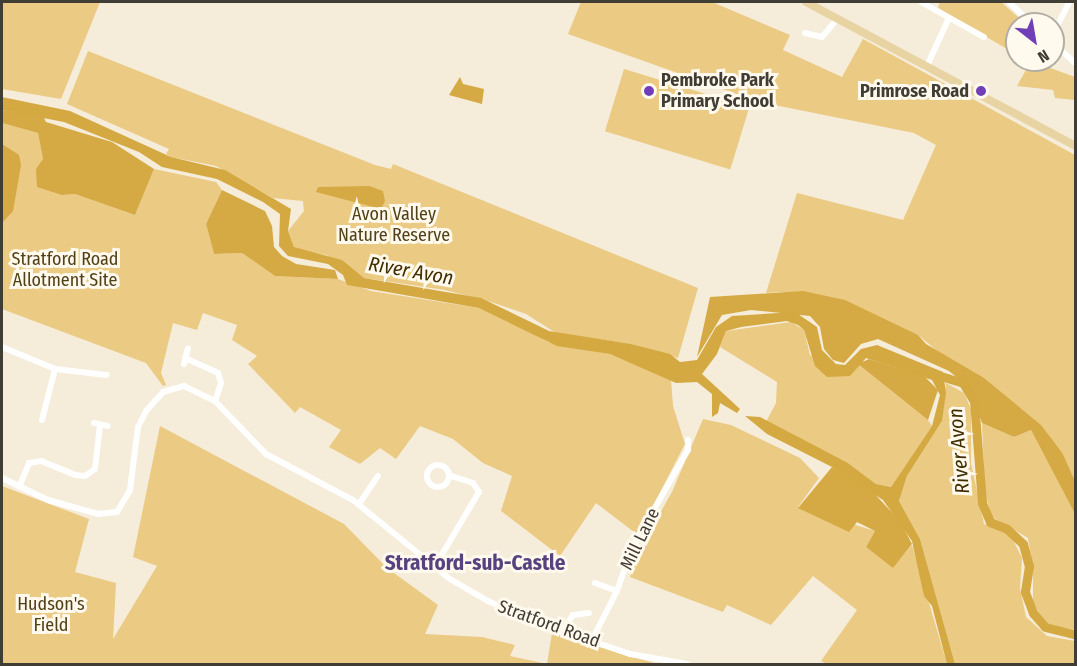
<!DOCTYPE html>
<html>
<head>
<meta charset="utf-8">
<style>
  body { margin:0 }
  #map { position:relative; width:1077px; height:666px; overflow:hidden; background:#f5ecd9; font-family:"Fira Sans Condensed",sans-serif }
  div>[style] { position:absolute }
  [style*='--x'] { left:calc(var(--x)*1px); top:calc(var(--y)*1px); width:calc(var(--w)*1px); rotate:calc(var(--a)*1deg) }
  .green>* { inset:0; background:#ebca83; transform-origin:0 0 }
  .forest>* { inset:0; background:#d5a943 }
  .water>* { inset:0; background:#d4a942 }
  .river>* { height:9px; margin:-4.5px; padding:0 4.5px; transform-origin:4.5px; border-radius:4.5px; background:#d4a942 }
  .minor>* { height:6px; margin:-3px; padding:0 3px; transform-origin:3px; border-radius:3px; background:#fff }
  .minor>.ring { margin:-3px; padding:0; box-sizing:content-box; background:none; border:6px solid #fff; border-radius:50% }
  .major>* { height:8px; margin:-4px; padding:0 4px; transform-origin:4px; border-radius:4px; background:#e8d3a3 }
  .dots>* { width:16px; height:16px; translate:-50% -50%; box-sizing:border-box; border:3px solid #fff9ee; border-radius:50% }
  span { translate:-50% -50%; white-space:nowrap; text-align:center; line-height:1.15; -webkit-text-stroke:6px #fff9ee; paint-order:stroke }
  .poi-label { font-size:18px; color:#403d35; font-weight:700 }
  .left { translate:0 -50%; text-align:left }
  .right { translate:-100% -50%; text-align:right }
  .park-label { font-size:18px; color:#513f15 }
  .street-label { font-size:18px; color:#403d35 }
  .water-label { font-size:20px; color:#402e01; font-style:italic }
  .quarter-label { font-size:21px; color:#57427f; font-weight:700 }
  .frame { position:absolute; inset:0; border:3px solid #403d35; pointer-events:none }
  .north { position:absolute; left:1005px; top:12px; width:60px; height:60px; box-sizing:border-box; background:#fff9ee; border:2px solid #b3aea4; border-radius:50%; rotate:149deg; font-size:16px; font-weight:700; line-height:24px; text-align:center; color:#403d35 }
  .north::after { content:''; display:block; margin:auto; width:21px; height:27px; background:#703fb7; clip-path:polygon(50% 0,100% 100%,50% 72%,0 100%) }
</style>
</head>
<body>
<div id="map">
  <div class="green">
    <div style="clip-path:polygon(2px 2px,100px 2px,61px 99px,2px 89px)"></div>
    <div style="clip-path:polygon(581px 2px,712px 2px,790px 35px,783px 50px,842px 77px,863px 39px,1075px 155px,1075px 481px,1063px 454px,918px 335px,783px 292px,766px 293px,797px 193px,903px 220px,936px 145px,914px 133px,759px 102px,568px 34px)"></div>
    <div style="clip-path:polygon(940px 2px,1001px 2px,1026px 24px,1017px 24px,1017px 55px,938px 8px)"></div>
    <div style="clip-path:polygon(88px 51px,375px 165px,391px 169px,393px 164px,698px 288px,678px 358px,631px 344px,556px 333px,526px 314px,491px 302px,445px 290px,364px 278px,326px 255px,300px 250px,294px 247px,288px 231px,304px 211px,303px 201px,273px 198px,216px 166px,171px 157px,166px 154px,169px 149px,67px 104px)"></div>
    <div style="clip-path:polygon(1031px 61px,1075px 77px,1075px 100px,1055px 98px,1053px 90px,1017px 86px)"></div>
    <div style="left:624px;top:69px;width:131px;height:65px;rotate:17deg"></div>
    <div style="clip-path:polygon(2px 123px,38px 133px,43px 159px,62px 195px,75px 194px,135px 215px,154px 169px,216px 182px,222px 190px,206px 224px,214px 254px,242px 253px,275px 276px,338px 279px,371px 291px,479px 308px,510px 320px,548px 342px,610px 354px,671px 379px,673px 406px,685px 444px,638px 535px,596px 503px,560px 556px,501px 511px,512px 476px,483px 463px,453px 439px,420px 426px,396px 459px,380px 448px,360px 464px,329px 447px,341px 430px,300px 407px,295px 413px,248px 364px,257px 356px,232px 340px,237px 325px,203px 313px,197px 330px,173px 323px,161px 373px,166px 385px,163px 386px,146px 363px,2px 309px)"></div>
    <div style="clip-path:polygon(791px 322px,804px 330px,810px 355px,850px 376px,858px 364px,928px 420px,932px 426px,891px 487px,876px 484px,848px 463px,766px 422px,776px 403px,777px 382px,720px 347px,726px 331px)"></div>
    <div style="clip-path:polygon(946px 383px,964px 393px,971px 409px,971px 463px,984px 524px,1011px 536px,1022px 558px,1020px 588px,1026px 617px,1047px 636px,1075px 641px,1075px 664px,955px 664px,920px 539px,899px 501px,907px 476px,942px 421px)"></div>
    <div style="clip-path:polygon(703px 419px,731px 425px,800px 458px,819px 478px,798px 507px,875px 531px,866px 547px,893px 567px,912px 545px,947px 664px,827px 664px,821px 661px,857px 610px,813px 576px,771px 625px,727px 605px,723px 612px,630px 577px,636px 555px,672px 492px)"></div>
    <div style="clip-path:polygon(982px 423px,1014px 437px,1031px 430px,1075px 514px,1075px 630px,1045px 624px,1033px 602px,1033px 569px,1028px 538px,992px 517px,985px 493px)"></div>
    <div style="clip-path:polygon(160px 426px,344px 524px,387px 568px,438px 605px,425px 634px,482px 637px,515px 645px,510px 656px,547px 664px,552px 633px,657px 664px,2px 664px,2px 486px,89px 519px,75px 572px,116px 583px,113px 639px,157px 566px,133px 557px)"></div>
  </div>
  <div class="forest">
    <div style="clip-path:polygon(460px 77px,463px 84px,484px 89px,482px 104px,449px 95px)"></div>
    <div style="clip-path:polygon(2px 110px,43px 116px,46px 122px,112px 142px,154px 169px,135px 215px,75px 194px,62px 195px,37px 187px,36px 169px,43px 159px,38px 133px,2px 123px)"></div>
    <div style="clip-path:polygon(2px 144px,19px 155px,21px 165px,13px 211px,2px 223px)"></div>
    <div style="clip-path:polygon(369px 186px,383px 191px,385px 201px,381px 209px,316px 192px,318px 187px)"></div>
    <div style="clip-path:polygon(222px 190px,265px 211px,272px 226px,274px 247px,282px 256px,296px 264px,335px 270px,338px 279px,275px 276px,242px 253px,214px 254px,206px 224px)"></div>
    <div style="clip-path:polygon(803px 291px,845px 300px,918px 335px,926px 344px,984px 378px,1041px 425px,1063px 454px,1075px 481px,1075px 514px,1031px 430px,1014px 437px,982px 423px,970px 388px,949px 371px,878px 339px,861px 344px,844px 363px,833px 360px,824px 349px,820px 327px,810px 316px,751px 310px,722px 315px,697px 357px,710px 297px)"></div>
    <div style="clip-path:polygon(869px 359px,925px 377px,938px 390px,928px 420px,858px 364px)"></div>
    <div style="clip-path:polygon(832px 467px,869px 488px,900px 521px,912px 544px,893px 568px,866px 547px,875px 531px,857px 522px,849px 532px,798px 508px)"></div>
  </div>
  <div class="water">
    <div style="clip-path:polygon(2px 97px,70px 111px,171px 157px,225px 170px,291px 209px,288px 231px,294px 247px,342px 260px,364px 278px,481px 298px,549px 331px,631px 344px,670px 354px,680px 362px,697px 360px,716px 327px,732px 316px,795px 312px,817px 327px,822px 350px,836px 364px,845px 365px,861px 349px,877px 345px,943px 372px,946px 393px,942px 421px,907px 476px,899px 501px,920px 539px,955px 664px,947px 664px,932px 606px,924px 596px,912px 541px,883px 500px,832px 467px,767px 434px,745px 416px,760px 417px,848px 463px,876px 484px,891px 487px,932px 426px,940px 395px,932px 380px,866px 358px,850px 376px,827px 377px,815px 366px,804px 330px,798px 325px,787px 321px,741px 327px,726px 331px,717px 354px,702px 374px,740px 409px,737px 413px,720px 403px,718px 413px,712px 417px,712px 394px,697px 382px,676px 383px,610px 354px,557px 346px,479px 308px,347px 285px,343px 275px,328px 264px,288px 256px,279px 246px,280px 214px,263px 202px,217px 179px,162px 167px,139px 152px,64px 122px,2px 110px)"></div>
  </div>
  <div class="river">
    <div style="--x:934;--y:374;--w:30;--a:17"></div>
    <div style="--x:963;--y:383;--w:21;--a:59"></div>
    <div style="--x:974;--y:401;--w:102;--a:85.5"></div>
    <div style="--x:982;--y:503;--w:21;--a:67"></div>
    <div style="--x:990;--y:522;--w:18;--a:22"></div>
    <div style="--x:1007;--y:529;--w:22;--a:43"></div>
    <div style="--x:1023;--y:544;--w:23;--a:75"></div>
    <div style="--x:1029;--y:566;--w:26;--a:99"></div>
    <div style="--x:1025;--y:592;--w:22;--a:69"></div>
    <div style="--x:1033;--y:613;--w:18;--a:49"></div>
    <div style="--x:1045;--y:627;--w:32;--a:14"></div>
  </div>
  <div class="minor">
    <div style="--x:921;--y:2;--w:72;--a:29.1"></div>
    <div style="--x:1009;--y:2;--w:32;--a:44"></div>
    <div style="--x:805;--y:33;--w:17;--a:13"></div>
    <div style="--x:822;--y:37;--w:23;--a:-50"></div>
    <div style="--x:1053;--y:34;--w:36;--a:-63"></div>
    <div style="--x:1053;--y:43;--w:31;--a:42"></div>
    <div style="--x:926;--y:68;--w:55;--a:-65.3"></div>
    <div style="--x:2;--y:347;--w:57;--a:22.5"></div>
    <div style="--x:55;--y:369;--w:52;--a:6.6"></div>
    <div style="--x:185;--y:358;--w:36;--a:24"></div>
    <div style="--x:218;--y:373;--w:10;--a:73"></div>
    <div style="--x:221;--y:383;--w:19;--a:108"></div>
    <div style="--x:184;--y:364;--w:16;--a:-76"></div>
    <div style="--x:42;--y:420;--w:53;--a:-75.7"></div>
    <div style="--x:94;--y:423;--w:14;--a:12"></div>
    <div class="ring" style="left:427px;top:465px;width:16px;height:16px"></div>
    <div style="--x:2;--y:478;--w:51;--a:25.6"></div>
    <div style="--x:48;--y:500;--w:52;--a:15.6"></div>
    <div style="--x:98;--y:514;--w:19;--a:-6"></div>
    <div style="--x:117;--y:512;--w:26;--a:-59"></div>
    <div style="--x:130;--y:490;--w:64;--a:-82.8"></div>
    <div style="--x:138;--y:427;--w:18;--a:-63"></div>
    <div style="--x:146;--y:411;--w:25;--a:-48"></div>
    <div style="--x:163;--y:392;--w:22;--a:-16"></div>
    <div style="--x:184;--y:386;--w:34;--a:26"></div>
    <div style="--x:215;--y:401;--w:74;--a:46.1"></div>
    <div style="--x:266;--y:454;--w:98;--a:27.9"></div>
    <div style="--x:353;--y:500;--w:125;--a:39.2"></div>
    <div style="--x:450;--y:579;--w:44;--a:30.1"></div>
    <div style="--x:488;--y:601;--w:46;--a:24.3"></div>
    <div style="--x:530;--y:620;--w:106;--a:18.8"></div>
    <div style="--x:630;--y:654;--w:58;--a:10"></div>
    <div style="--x:19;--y:487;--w:26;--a:-67"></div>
    <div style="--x:29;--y:463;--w:12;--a:-9"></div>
    <div style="--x:41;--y:461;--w:37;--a:22"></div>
    <div style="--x:75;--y:475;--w:10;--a:6"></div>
    <div style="--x:85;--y:476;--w:12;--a:-35"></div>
    <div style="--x:95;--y:469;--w:44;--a:-83.5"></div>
    <div style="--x:359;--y:504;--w:34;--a:-56"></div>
    <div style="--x:434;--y:568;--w:88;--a:-59.4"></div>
    <div style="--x:479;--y:492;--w:11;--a:-124"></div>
    <div style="--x:473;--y:483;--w:25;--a:-162"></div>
    <div style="--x:595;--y:583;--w:23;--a:20"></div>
    <div style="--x:562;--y:632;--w:20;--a:-57"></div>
    <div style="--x:573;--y:615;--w:16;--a:-7"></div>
    <div style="--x:592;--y:640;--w:55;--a:-63"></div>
    <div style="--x:617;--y:591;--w:46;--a:-70.8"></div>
    <div style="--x:632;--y:548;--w:113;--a:-60.3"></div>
    <div style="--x:688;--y:450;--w:10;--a:-90"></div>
  </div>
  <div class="major">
    <div style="--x:806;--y:2;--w:306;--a:28.1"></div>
  </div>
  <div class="dots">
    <div style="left:649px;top:91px;background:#703fb7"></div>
    <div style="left:981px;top:91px;background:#703fb7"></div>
  </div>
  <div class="poi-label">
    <span class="left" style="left:661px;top:91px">Pembroke Park<br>Primary School</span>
    <span class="right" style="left:969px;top:91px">Primrose Road</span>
  </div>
  <div class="park-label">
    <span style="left:394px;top:225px">Avon Valley<br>Nature Reserve</span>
    <span style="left:65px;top:270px">Stratford Road<br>Allotment Site</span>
    <span style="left:51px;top:615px">Hudson's<br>Field</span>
  </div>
  <div class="street-label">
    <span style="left:640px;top:539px;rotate:-64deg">Mill Lane</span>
    <span style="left:549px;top:624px;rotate:20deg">Stratford Road</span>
  </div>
  <div class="water-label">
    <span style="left:411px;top:271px;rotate:10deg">River Avon</span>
    <span style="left:959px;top:451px;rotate:-95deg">River Avon</span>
  </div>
  <div class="quarter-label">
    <span style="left:475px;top:563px">Stratford-sub-Castle</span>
  </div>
  <div class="frame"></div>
  <div class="north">N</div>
</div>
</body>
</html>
